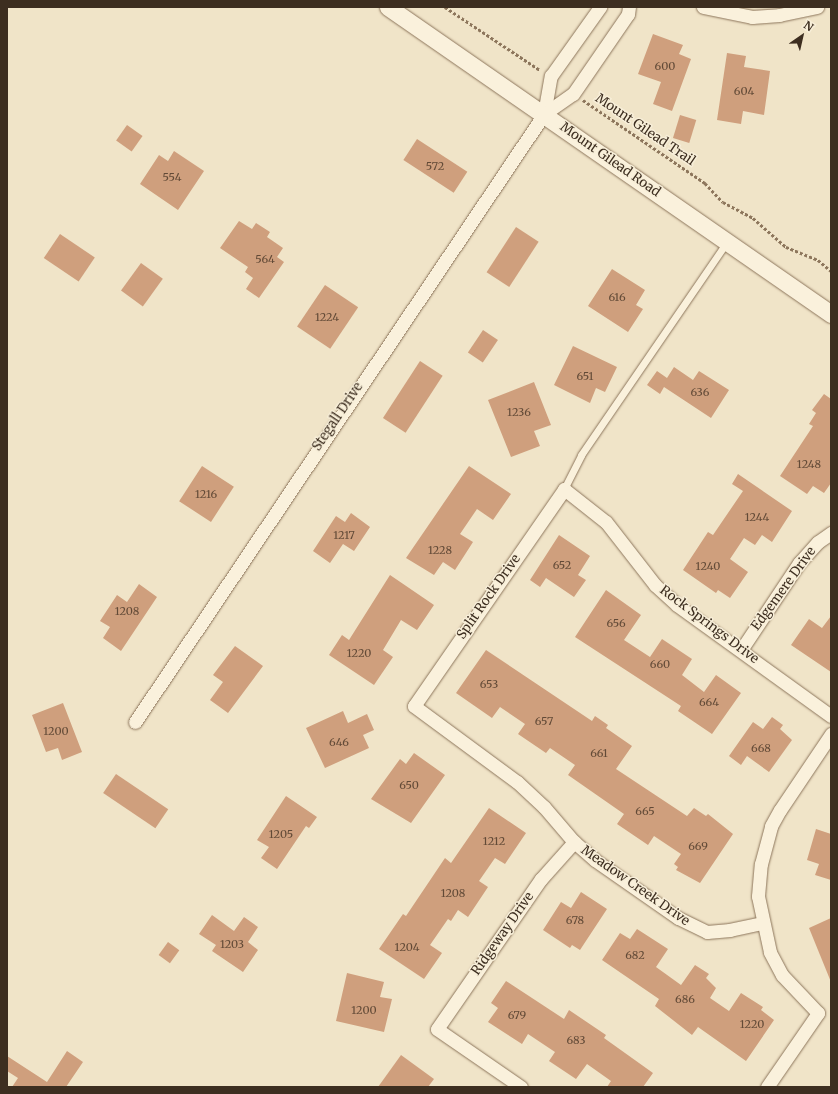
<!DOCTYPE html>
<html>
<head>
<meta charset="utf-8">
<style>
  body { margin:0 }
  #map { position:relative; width:838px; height:1094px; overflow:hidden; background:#f0e4c8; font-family:Merriweather,serif }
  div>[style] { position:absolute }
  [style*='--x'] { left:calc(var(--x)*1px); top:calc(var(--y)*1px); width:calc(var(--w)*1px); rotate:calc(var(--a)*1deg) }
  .building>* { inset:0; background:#cf9f7d; transform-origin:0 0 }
  .path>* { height:2.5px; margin-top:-1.25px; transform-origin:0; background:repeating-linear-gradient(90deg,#8d765c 0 3px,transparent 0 5px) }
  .roads { filter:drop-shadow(0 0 1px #8d765c) drop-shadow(0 0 1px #8d765c) }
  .service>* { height:7px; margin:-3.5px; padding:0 3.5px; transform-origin:3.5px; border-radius:3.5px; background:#faf1dc }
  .minor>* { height:13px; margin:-6.5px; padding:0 6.5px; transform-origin:6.5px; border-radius:6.5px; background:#faf1dc }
  .tertiary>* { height:17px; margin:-8.5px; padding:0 8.5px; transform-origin:8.5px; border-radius:8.5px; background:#faf1dc }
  span { translate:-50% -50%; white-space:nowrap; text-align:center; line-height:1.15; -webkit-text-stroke:3px #f7eed8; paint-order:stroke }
  .number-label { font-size:11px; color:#624a37 }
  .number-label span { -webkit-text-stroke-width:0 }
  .street-label { font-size:13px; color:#3d2e20 }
  .frame { position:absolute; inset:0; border:8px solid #3d2e20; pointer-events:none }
  .north { position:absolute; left:782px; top:16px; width:40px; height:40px; -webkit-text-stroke:3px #f7eed8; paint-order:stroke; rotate:34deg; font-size:11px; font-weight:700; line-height:16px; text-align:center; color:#3d2e20 }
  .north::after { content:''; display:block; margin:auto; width:14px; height:18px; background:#3d2e20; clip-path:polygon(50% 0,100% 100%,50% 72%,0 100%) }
</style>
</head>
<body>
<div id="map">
  <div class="building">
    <div style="clip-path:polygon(653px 34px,683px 45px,679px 54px,691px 59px,672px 111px,653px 104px,661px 82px,638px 74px)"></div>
    <div style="clip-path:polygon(727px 53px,746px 56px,744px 67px,770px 71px,764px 115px,743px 111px,741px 124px,717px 120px)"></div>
    <div style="left:680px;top:115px;width:17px;height:24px;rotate:17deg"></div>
    <div style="left:127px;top:125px;width:19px;height:19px;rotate:35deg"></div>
    <div style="left:417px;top:139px;width:60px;height:25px;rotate:33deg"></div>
    <div style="clip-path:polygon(174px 151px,204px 171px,178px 210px,140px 184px,159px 155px,168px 161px)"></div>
    <div style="clip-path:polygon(239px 221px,252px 229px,256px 223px,270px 232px,267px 237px,283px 248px,277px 257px,284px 262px,259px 298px,246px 289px,253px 278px,245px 272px,248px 267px,220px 248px)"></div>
    <div style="left:516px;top:227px;width:27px;height:54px;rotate:33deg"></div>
    <div style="left:60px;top:234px;width:42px;height:29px;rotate:34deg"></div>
    <div style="left:141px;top:263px;width:27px;height:34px;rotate:36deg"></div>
    <div style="clip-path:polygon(612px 269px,645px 290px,636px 305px,643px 309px,628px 332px,588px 306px)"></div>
    <div style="left:325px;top:285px;width:40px;height:50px;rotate:34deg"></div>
    <div style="left:483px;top:330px;width:18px;height:27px;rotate:34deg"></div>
    <div style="clip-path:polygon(573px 346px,617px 367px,605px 392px,596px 388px,590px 403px,554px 385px)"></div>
    <div style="left:420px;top:361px;width:27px;height:68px;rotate:33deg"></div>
    <div style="clip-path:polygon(674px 367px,693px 380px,699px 371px,729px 390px,711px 418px,664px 387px,660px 394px,647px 385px,657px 371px,667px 378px)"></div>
    <div style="clip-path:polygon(534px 382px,551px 425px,534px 431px,540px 446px,511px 457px,488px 400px)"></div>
    <div style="clip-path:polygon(824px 394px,831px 399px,831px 483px,824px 493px,813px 486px,807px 494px,780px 476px,813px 426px,809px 424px,816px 413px,812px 410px)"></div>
    <div style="left:202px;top:466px;width:38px;height:42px;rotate:33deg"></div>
    <div style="clip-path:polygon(469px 466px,511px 494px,493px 520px,477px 509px,460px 534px,473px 542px,455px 570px,443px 562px,434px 575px,406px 558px)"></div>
    <div style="clip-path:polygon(738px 474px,792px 511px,772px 542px,762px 535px,755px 545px,744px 538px,730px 559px,748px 572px,730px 598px,718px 590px,716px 593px,683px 570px,708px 532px,713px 535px,743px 491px,732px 484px)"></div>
    <div style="clip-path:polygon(351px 513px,370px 527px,354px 551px,343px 544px,330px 563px,313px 551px,336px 516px,345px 522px)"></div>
    <div style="clip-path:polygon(559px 535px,590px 556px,578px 575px,586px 580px,574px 597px,546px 578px,540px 587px,530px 580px)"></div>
    <div style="clip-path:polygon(390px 575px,434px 605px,417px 630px,401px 620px,383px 650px,393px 657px,374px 685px,329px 655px,342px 635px,349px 640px)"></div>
    <div style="clip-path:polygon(139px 584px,157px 597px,121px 651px,103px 638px,110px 627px,100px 621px,117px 595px,127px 602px)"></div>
    <div style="clip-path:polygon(606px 590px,641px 615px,624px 640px,650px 657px,662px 639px,692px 659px,682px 675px,704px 692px,716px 675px,741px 693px,712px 734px,678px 711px,681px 706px,575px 637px)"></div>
    <div style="clip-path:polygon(831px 616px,831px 672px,791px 645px,809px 619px,822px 628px)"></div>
    <div style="clip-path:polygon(235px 646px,263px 666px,228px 713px,210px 700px,223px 682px,213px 675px)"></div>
    <div style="clip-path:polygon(486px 650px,592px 721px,595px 716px,608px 725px,606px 728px,632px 746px,616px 769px,687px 816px,694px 808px,706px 816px,708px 814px,733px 834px,700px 883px,676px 870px,678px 867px,674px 864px,681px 854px,654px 836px,648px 845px,617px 824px,624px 814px,568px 775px,575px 765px,550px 748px,546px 753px,518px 734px,525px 724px,500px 707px,492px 718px,456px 693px)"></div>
    <div style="clip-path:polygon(63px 703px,82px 752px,62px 760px,58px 748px,46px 752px,32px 715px)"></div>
    <div style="clip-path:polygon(343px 711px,348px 723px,367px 714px,374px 730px,363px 735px,369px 748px,325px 768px,306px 728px)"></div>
    <div style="clip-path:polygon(772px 717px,783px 725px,780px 729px,792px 740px,769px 772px,747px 756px,741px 765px,729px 756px,753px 722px,763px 729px)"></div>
    <div style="clip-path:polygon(414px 753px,445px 775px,411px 823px,371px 799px,400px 759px,406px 764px)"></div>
    <div style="left:116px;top:774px;width:63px;height:23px;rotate:34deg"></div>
    <div style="clip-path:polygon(286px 796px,317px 817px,309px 828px,306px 826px,277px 869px,261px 858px,269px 847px,257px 840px)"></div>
    <div style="clip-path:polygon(489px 808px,526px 833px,505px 864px,495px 858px,479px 881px,488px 887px,468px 917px,458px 910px,451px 921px,448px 919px,430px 945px,442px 953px,424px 979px,379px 949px,403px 914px,406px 916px,445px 858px,451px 863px)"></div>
    <div style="clip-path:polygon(816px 829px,831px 834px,831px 880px,815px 875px,819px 864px,807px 860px)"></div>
    <div style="clip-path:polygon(581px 892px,607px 909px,580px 950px,572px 945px,570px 948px,543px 930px,561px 902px,571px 908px)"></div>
    <div style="clip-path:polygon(212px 915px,234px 931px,244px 917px,258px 927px,248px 942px,258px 950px,243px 972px,212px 951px,216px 945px,199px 934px)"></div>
    <div style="clip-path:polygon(831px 918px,831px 982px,809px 928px)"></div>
    <div style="clip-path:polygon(637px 929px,668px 949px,656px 967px,681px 985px,695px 965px,709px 974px,706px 978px,716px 988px,710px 998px,729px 1011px,741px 993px,763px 1007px,761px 1010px,774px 1020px,746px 1061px,698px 1027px,692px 1035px,655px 1006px,659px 999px,602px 960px,620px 933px,630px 939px)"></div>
    <div style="left:168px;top:942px;width:14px;height:16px;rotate:36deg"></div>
    <div style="clip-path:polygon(347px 973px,384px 982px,380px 997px,392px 999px,384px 1032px,336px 1021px)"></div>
    <div style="clip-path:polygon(506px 981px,564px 1019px,569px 1010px,606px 1035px,604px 1038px,653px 1073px,643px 1087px,607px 1087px,611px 1081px,587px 1064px,576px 1079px,549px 1061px,555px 1052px,528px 1034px,522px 1044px,488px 1022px,498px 1008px,491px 1003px)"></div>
    <div style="clip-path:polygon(67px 1051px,83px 1062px,66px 1087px,12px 1087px,18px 1078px,7px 1071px,7px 1056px,47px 1082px)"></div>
    <div style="clip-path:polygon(401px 1055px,434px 1079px,428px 1087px,378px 1087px)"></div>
  </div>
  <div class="path">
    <div style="--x:445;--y:7;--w:114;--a:33.6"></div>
    <div style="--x:583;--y:100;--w:148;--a:34.2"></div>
    <div style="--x:705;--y:183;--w:26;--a:47"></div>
    <div style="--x:723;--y:202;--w:34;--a:28"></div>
    <div style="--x:753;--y:218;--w:44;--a:41.3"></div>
    <div style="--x:786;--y:247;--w:35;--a:22"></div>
    <div style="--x:818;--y:260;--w:17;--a:40"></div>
  </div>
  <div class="roads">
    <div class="service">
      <div style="--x:564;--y:489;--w:38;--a:-63"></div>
      <div style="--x:581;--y:455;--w:258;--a:-55.6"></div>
    </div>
    <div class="minor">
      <div style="--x:703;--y:7;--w:50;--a:11.5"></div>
      <div style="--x:752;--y:17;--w:27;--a:-4"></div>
      <div style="--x:779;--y:15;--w:39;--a:-12"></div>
      <div style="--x:544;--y:114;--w:39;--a:-80"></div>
      <div style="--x:551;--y:76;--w:85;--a:-54.6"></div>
      <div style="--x:741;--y:650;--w:105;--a:-56.3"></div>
      <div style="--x:799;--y:563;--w:28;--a:-48"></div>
      <div style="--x:818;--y:542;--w:16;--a:-35"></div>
      <div style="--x:135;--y:722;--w:733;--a:-56.07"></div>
      <div style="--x:544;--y:114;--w:35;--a:-35"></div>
      <div style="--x:573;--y:94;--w:97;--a:-55.5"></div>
      <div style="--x:628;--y:14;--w:7;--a:-82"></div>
      <div style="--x:762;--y:923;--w:33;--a:168"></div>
      <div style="--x:730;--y:930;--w:23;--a:175"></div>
      <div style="--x:707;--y:932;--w:32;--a:-154"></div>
      <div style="--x:678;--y:918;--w:101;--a:-145.1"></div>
      <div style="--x:595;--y:860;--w:28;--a:-139"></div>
      <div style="--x:574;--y:842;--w:46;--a:-130.6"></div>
      <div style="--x:544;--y:807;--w:37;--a:-137"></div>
      <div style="--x:517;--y:782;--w:128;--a:-143.6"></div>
      <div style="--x:414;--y:706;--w:264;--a:-55.3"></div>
      <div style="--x:564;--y:489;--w:53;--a:38.2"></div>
      <div style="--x:606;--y:522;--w:80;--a:52.1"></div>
      <div style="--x:655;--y:585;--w:30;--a:42"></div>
      <div style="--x:677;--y:605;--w:190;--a:35.8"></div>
      <div style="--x:521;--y:1087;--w:102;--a:-145.4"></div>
      <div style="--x:437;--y:1029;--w:183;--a:-55.3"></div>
      <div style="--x:541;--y:879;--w:50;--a:-48.3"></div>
      <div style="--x:767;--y:1087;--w:90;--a:-55.4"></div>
      <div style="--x:818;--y:1013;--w:52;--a:-133.5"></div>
      <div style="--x:782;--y:975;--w:26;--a:-118"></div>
      <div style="--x:770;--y:952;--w:57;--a:-102.1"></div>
      <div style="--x:758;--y:896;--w:32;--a:-85"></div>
      <div style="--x:761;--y:864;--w:39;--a:-75"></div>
      <div style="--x:771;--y:826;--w:18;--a:-61"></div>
      <div style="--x:780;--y:810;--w:92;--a:-56.1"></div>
    </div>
    <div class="tertiary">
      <div style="--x:388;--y:7;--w:539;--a:34.72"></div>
    </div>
  </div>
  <div class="number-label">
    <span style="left:665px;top:66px">600</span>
    <span style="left:744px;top:91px">604</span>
    <span style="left:435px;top:166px">572</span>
    <span style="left:172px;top:177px">554</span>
    <span style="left:265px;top:259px">564</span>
    <span style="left:617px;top:297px">616</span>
    <span style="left:327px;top:317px">1224</span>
    <span style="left:585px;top:376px">651</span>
    <span style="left:700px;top:392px">636</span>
    <span style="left:519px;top:412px">1236</span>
    <span style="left:809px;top:464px">1248</span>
    <span style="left:206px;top:494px">1216</span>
    <span style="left:757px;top:517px">1244</span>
    <span style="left:344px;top:535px">1217</span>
    <span style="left:440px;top:550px">1228</span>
    <span style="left:562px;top:565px">652</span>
    <span style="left:708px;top:566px">1240</span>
    <span style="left:127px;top:611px">1208</span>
    <span style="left:616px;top:623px">656</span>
    <span style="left:359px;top:653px">1220</span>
    <span style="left:660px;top:664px">660</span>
    <span style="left:489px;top:684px">653</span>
    <span style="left:709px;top:702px">664</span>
    <span style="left:544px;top:721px">657</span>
    <span style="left:56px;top:731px">1200</span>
    <span style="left:339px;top:742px">646</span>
    <span style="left:761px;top:748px">668</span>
    <span style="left:599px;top:753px">661</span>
    <span style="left:409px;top:785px">650</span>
    <span style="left:645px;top:811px">665</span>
    <span style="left:281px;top:834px">1205</span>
    <span style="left:494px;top:841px">1212</span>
    <span style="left:698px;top:846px">669</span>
    <span style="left:453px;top:893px">1208</span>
    <span style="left:575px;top:920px">678</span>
    <span style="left:232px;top:944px">1203</span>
    <span style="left:407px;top:947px">1204</span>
    <span style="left:635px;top:955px">682</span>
    <span style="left:685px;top:999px">686</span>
    <span style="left:364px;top:1010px">1200</span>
    <span style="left:517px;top:1015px">679</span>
    <span style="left:752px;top:1024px">1220</span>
    <span style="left:576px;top:1040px">683</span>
  </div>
  <div class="street-label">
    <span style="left:645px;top:130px;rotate:34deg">Mount Gilead Trail</span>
    <span style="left:610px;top:160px;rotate:35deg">Mount Gilead Road</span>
    <span style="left:338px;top:417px;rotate:-56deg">Stegall Drive</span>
    <span style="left:784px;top:589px;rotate:-54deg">Edgemere Drive</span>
    <span style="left:489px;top:597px;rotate:-55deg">Split Rock Drive</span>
    <span style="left:709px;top:625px;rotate:37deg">Rock Springs Drive</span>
    <span style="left:635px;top:886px;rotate:35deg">Meadow Creek Drive</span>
    <span style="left:503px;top:934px;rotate:-55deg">Ridgeway Drive</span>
  </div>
  <div class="frame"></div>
  <div class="north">N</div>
</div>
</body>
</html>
